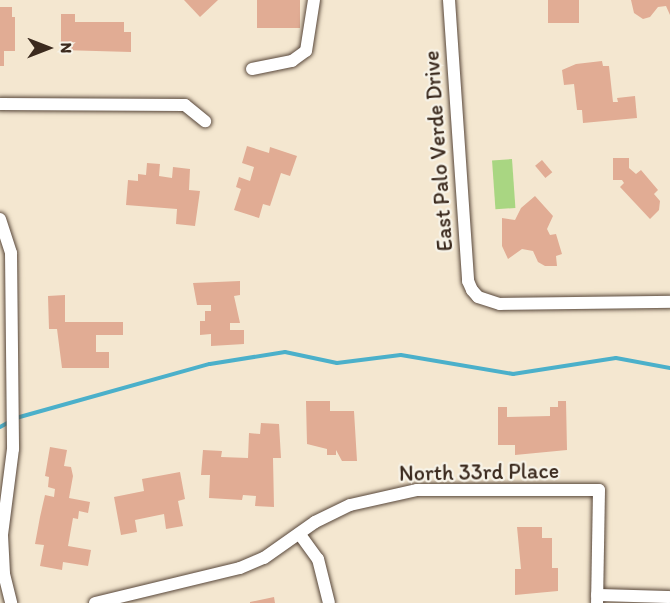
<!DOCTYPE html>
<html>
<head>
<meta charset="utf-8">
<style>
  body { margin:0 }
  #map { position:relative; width:670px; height:603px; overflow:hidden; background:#f4e7d0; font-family:Itim,sans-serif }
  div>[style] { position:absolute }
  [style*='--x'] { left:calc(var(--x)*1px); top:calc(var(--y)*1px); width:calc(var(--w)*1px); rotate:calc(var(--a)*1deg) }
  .green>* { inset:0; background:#a9d682; transform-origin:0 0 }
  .stream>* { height:4px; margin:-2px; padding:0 2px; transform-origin:2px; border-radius:2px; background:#4bb0ca }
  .building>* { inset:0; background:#e1ac94; transform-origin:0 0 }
  .roads { filter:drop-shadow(0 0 2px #574639) drop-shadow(0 0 2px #574639) }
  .minor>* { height:12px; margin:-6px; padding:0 6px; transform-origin:6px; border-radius:6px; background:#fff }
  span { translate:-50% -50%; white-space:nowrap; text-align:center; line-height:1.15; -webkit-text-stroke:4.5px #f7f3e8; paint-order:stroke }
  .street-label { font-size:22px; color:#3b2a1e }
  .north { position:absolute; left:18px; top:18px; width:60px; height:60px; -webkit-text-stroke:4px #f7f3e8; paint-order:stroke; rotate:90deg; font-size:16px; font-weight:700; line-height:24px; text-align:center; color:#3b2a1e }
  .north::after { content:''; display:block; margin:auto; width:21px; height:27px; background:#3b2a1e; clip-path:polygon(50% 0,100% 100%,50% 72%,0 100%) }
</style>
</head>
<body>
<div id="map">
  <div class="green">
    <div style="left:512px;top:159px;width:49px;height:20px;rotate:86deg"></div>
  </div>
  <div class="stream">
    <div style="--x:16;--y:418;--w:201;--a:-15.6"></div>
    <div style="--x:210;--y:364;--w:76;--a:-9.1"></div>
    <div style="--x:285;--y:352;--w:53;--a:11.9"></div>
    <div style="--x:337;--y:363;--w:64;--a:-7.1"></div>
    <div style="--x:401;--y:355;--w:114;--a:9.6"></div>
    <div style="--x:513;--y:374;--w:104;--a:-8.8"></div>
    <div style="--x:616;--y:358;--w:55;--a:10.5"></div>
    <div style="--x:0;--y:427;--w:10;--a:-29"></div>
  </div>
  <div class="building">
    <div style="clip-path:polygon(184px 0,218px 0,200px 17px)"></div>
    <div style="left:257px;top:0;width:43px;height:28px"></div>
    <div style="left:548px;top:0;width:31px;height:23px"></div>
    <div style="clip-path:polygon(631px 0,670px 0,670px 15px,666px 6px,658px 7px,650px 17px,643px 19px,634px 13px)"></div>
    <div style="clip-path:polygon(0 7px,12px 7px,12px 17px,15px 17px,15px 51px,4px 51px,4px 66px,0 66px)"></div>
    <div style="clip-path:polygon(61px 14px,75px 14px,75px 22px,124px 22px,124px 32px,131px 32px,131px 52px,61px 50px)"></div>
    <div style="clip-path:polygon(602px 61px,603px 66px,609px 66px,613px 102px,618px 102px,617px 98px,635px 96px,637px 118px,583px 123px,582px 110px,577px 110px,574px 84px,564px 85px,562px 70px,576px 64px)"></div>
    <div style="clip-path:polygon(247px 146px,269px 153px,270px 147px,297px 156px,290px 176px,281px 173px,270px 206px,263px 204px,259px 218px,234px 210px,241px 189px,236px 187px,239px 177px,250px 181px,254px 167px,242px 163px)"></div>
    <div style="clip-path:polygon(613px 158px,629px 158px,629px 168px,636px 174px,641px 170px,658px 190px,654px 194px,660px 201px,659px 210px,650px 219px,620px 187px,624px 183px,622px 180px,613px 180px)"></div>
    <div style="left:542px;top:160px;width:16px;height:9px;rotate:50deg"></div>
    <div style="clip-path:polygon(147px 163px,160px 164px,159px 176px,172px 178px,173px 167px,190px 169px,189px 190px,200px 191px,195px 226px,176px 224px,177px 209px,126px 205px,128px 180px,138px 181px,138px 174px,146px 175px)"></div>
    <div style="clip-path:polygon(535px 196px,553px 216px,547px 229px,550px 235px,556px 234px,562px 254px,556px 256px,557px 266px,545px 266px,538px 262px,533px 251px,522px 249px,508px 259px,502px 246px,502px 218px,515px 220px,521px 208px)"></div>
    <div style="clip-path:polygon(240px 281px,240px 295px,234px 296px,240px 323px,230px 323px,230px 330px,244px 330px,244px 344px,211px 346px,211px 334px,200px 335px,200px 321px,205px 321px,205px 311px,211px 311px,211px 305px,197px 305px,193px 283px)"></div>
    <div style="clip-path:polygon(65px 295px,65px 322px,123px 322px,123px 335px,96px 335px,96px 352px,109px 352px,109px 368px,62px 368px,57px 329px,49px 329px,48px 296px)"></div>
    <div style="clip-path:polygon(306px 401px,330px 401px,330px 411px,354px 411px,357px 461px,342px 461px,336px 450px,336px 455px,327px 455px,327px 449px,307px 444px)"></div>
    <div style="clip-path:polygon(558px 401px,566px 401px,567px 450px,515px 455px,515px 445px,498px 445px,498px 407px,507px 407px,507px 417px,550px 416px,550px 407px,558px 407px)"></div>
    <div style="clip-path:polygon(261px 423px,279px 424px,281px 458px,273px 458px,274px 507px,255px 506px,256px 496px,243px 495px,242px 500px,209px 498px,210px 475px,201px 475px,203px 450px,222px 451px,221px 457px,248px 458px,249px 433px,260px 434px)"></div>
    <div style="clip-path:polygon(50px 447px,67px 450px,64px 466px,71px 467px,73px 476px,69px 498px,90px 502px,88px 513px,79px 511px,78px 519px,73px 518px,68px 546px,91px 550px,88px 566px,63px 562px,62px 570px,40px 566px,44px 545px,35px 544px,40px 517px,45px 495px,54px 497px,55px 489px,48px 487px,49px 477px,45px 476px)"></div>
    <div style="clip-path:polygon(180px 472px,185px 499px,178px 501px,183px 526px,166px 529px,164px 514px,135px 520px,137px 532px,121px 535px,114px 497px,144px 491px,142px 479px)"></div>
    <div style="clip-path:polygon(517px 527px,542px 527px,542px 538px,552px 538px,552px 568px,558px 568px,558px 591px,515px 595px,515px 569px,521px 569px)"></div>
    <div style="clip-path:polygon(274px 597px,275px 603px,250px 603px,250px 602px)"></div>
  </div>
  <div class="roads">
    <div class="minor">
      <div style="--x:449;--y:0;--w:282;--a:86.1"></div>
      <div style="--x:468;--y:281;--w:10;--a:66"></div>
      <div style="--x:472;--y:290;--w:9;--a:49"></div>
      <div style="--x:478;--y:297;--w:23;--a:18"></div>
      <div style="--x:500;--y:304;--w:170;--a:-0.7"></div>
      <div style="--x:252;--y:69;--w:41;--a:-11.3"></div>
      <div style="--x:292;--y:61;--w:17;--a:-36"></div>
      <div style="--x:306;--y:51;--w:52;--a:-81.1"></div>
      <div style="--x:0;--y:104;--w:185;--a:0.3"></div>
      <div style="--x:185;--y:105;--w:26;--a:39"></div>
      <div style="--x:0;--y:219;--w:36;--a:72"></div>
      <div style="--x:11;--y:253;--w:196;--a:89.4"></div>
      <div style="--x:13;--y:449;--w:87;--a:97.3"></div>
      <div style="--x:2;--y:535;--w:39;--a:87"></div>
      <div style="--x:4;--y:574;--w:30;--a:76"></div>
      <div style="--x:301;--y:536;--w:29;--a:54"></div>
      <div style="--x:318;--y:559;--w:45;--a:76"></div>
      <div style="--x:597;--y:595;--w:73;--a:1.6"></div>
      <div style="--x:95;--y:603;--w:149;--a:-13.6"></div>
      <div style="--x:240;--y:568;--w:26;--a:-23"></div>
      <div style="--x:264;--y:558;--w:62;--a:-35.2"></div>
      <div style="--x:315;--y:522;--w:39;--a:-26"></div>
      <div style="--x:350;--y:505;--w:69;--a:-12.6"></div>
      <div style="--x:417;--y:490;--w:182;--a:0"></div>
      <div style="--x:599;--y:490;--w:113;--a:91"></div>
    </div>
  </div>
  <div class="street-label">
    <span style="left:438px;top:151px;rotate:-94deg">East Palo Verde Drive</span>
    <span style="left:479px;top:472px;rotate:-1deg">North 33rd Place</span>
  </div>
  <div class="north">N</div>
</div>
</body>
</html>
